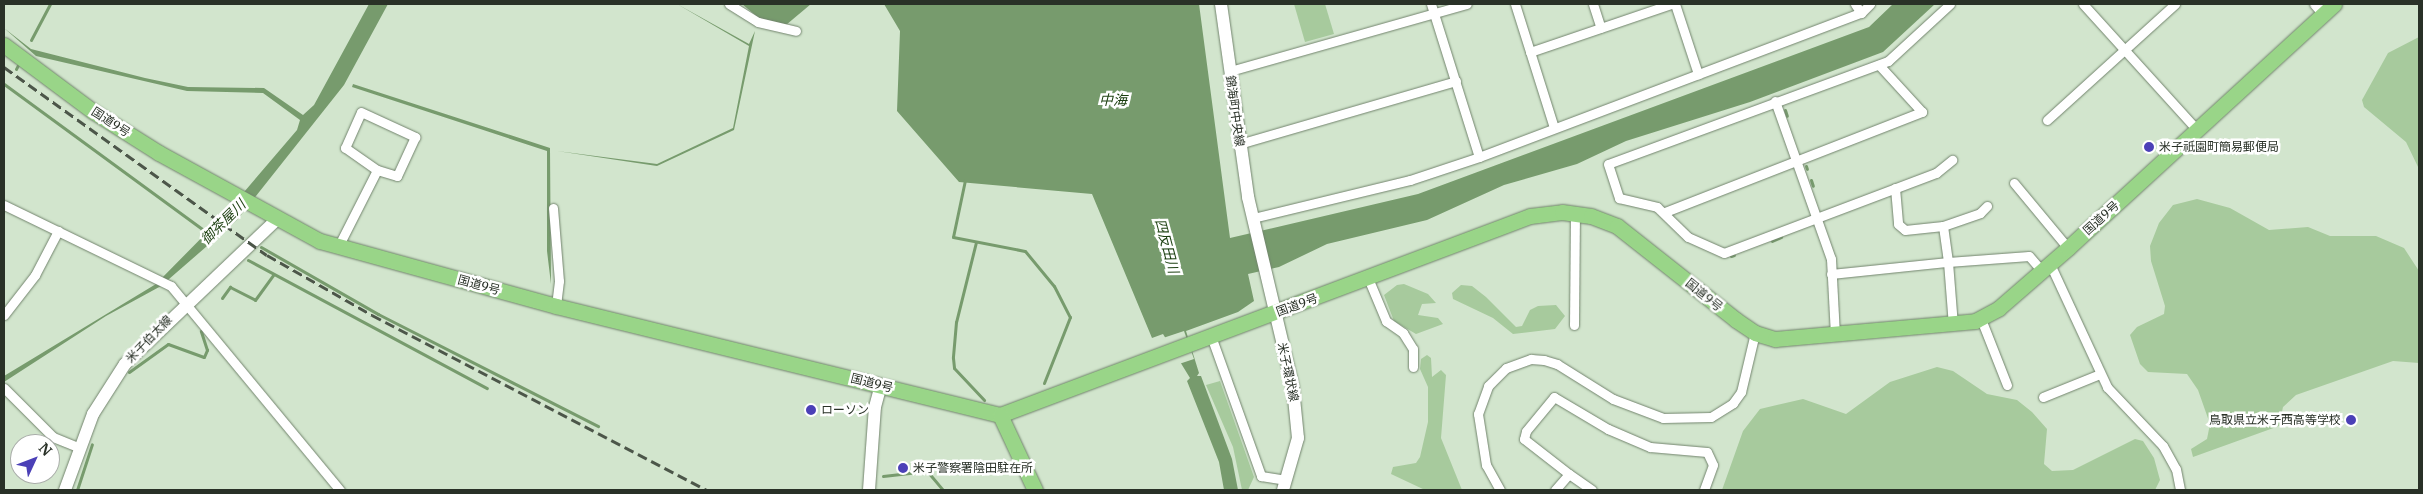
<!DOCTYPE html>
<html>
<head>
<meta charset="utf-8">
<style>
  body { margin:0 }
  #map { position:relative; width:2423px; height:494px; overflow:hidden; background:#d2e5cd; font-family:Merriweather,"Noto Sans JP",serif }
  div>[style] { position:absolute }
  [style*='--x'] { left:calc(var(--x)*1px); top:calc(var(--y)*1px); width:calc(var(--w)*1px); rotate:calc(var(--a)*1deg) }
  .green>* { inset:0; background:#a7ca9d }
  .water>* { inset:0; background:#779b6d }
  .pier>* { inset:0; background:#d2e5cd }
  .stream>* { height:3px; margin:-1.5px; padding:0 1.5px; transform-origin:1.5px; border-radius:1.5px; background:#779b6d }
  .roads { filter:drop-shadow(0 0 1px #72846d) drop-shadow(0 0 1px #72846d) }
  .street>* { height:9px; margin:-4.5px; padding:0 4.5px; transform-origin:4.5px; border-radius:4.5px; background:#fff }
  .secondary>* { height:12px; margin:-6px; padding:0 6px; transform-origin:6px; border-radius:6px; background:#fff }
  .highway>* { height:15px; margin:-7.5px; padding:0 7.5px; transform-origin:7.5px; border-radius:7.5px; background:#99d588 }
  .rail>* { height:3px; margin-top:-1.5px; transform-origin:0; background:repeating-linear-gradient(90deg,#4c5649 0 10px,transparent 0 15px) }
  .dots>* { width:14px; height:14px; translate:-50% -50%; box-sizing:border-box; border:2px solid #fff; border-radius:50% }
  span { translate:-50% -50%; white-space:nowrap; text-align:center; line-height:1.15; -webkit-text-stroke:5px #fff; paint-order:stroke }
  .street-label { font-size:12px; color:#293127 }
  .poi-label { font-size:12px; color:#293127 }
  .left { translate:0 -50%; text-align:left }
  .right { translate:-100% -50%; text-align:right }
  .water-label { font-size:14px; color:#1a3e0e; font-style:italic }
  .frame { position:absolute; inset:0; border:5px solid #293127; pointer-events:none }
  .north { position:absolute; left:10px; top:434px; width:50px; height:50px; box-sizing:border-box; background:#fff; border:1px solid #a9ada9; border-radius:50%; rotate:47deg; font-size:14px; font-weight:700; line-height:20px; text-align:center; color:#293127 }
  .north::after { content:''; display:block; margin:auto; width:18px; height:22px; background:#4b40b7; clip-path:polygon(50% 0,100% 100%,50% 72%,0 100%) }
</style>
</head>
<body>
<div id="map">
  <div class="green">
    <div style="clip-path:polygon(1294px 4px,1325px 4px,1334px 34px,1305px 42px)"></div>
    <div style="clip-path:polygon(2419px 37px,2419px 169px,2406px 142px,2364px 107px,2362px 100px,2388px 53px)"></div>
    <div style="clip-path:polygon(2197px 199px,2230px 208px,2269px 230px,2308px 227px,2330px 236px,2376px 236px,2404px 248px,2419px 271px,2419px 363px,2393px 361px,2296px 395px,2283px 407px,2279px 426px,2193px 457px,2191px 449px,2207px 439px,2210px 424px,2198px 390px,2187px 374px,2148px 372px,2140px 364px,2130px 335px,2137px 327px,2164px 314px,2165px 306px,2151px 261px,2150px 246px,2159px 223px,2173px 205px)"></div>
    <div style="clip-path:polygon(1404px 284px,1428px 294px,1436px 303px,1422px 304px,1418px 315px,1438px 318px,1443px 324px,1416px 334px,1394px 321px,1384px 295px,1397px 285px)"></div>
    <div style="clip-path:polygon(1461px 285px,1472px 286px,1486px 297px,1516px 327px,1522px 326px,1530px 310px,1538px 306px,1556px 305px,1565px 316px,1555px 329px,1513px 334px,1493px 318px,1453px 299px,1452px 293px)"></div>
    <div style="clip-path:polygon(1427px 355px,1431px 358px,1432px 377px,1441px 370px,1446px 375px,1441px 438px,1462px 490px,1425px 490px,1391px 474px,1393px 467px,1416px 463px,1420px 457px,1428px 422px,1428px 387px,1420px 369px,1421px 359px)"></div>
    <div style="clip-path:polygon(1937px 367px,1953px 371px,1987px 394px,2017px 400px,2032px 412px,2047px 429px,2044px 464px,2052px 471px,2073px 470px,2135px 439px,2143px 441px,2154px 458px,2160px 480px,2155px 490px,1722px 490px,1743px 431px,1760px 409px,1803px 399px,1846px 414px,1890px 382px)"></div>
    <div style="clip-path:polygon(1220px 381px,1254px 477px,1248px 490px,1242px 490px,1233px 447px,1206px 385px)"></div>
  </div>
  <div class="water">
    <div style="clip-path:polygon(369px 4px,388px 4px,344px 85px,237px 220px,161px 286px,106px 316px,4px 382px,4px 376px,156px 284px,227px 212px,297px 130px,300px 120px,263px 93px,187px 91px,36px 56px,4px 28px,31px 49px,145px 78px,188px 87px,264px 88px,303px 115px,314px 105px)"></div>
    <div style="clip-path:polygon(677px 4px,749px 44px,755px 31px,734px 130px,657px 166px,557px 151px,657px 164px,733px 128px,749px 46px)"></div>
    <div style="clip-path:polygon(742px 4px,811px 4px,786px 25px,761px 20px)"></div>
    <div style="clip-path:polygon(884px 4px,1199px 4px,1230px 238px,1418px 194px,1869px 27px,1893px 4px,1935px 4px,1883px 52px,1750px 102px,1626px 141px,1577px 164px,1504px 185px,1427px 220px,1327px 244px,1279px 267px,1248px 274px,1254px 301px,1238px 312px,1186px 331px,1199px 373px,1197px 376px,1201px 376px,1232px 459px,1238px 490px,1224px 490px,1219px 462px,1187px 381px,1190px 378px,1163px 334px,1152px 338px,1092px 194px,959px 182px,897px 111px,900px 31px)"></div>
    <div style="clip-path:polygon(353px 84px,550px 148px,551px 284px,547px 251px,547px 151px,352px 87px)"></div>
  </div>
  <div class="pier">
    <div style="clip-path:polygon(1184px 331px,1194px 359px,1176px 365px,1163px 338px)"></div>
  </div>
  <div class="stream">
    <div style="--x:31;--y:40;--w:41;--a:-62.2"></div>
    <div style="--x:16;--y:69;--w:4;--a:-63"></div>
    <div style="--x:4;--y:84;--w:254;--a:36.2"></div>
    <div style="--x:1785;--y:110;--w:6;--a:72"></div>
    <div style="--x:1806;--y:166;--w:3;--a:72"></div>
    <div style="--x:965;--y:180;--w:58;--a:101.9"></div>
    <div style="--x:953;--y:237;--w:73;--a:11"></div>
    <div style="--x:1025;--y:251;--w:45;--a:50.4"></div>
    <div style="--x:1054;--y:286;--w:35;--a:63"></div>
    <div style="--x:1070;--y:317;--w:71;--a:111.5"></div>
    <div style="--x:1811;--y:180;--w:6;--a:72"></div>
    <div style="--x:1772;--y:241;--w:10;--a:-24"></div>
    <div style="--x:976;--y:242;--w:82;--a:104"></div>
    <div style="--x:956;--y:322;--w:36;--a:95"></div>
    <div style="--x:953;--y:358;--w:10;--a:84"></div>
    <div style="--x:954;--y:368;--w:44;--a:46.8"></div>
    <div style="--x:261;--y:247;--w:135;--a:29.8"></div>
    <div style="--x:378;--y:314;--w:247;--a:27"></div>
    <div style="--x:1731;--y:256;--w:3;--a:-18"></div>
    <div style="--x:248;--y:260;--w:271;--a:28.2"></div>
    <div style="--x:222;--y:298;--w:14;--a:-54"></div>
    <div style="--x:230;--y:287;--w:28;--a:27"></div>
    <div style="--x:255;--y:300;--w:31;--a:-54"></div>
    <div style="--x:129;--y:372;--w:48;--a:-35.7"></div>
    <div style="--x:168;--y:344;--w:38;--a:20"></div>
    <div style="--x:204;--y:357;--w:8;--a:-67"></div>
    <div style="--x:207;--y:350;--w:20;--a:-108"></div>
    <div style="--x:883;--y:476;--w:44;--a:-6.5"></div>
    <div style="--x:927;--y:471;--w:25;--a:50"></div>
    <div style="--x:77;--y:490;--w:48;--a:-71.9"></div>
  </div>
  <div class="roads">
    <div class="street">
      <div style="--x:729;--y:4;--w:34;--a:32"></div>
      <div style="--x:758;--y:22;--w:39;--a:13"></div>
      <div style="--x:1431;--y:4;--w:160;--a:72.6"></div>
      <div style="--x:1515;--y:4;--w:130;--a:72.5"></div>
      <div style="--x:1593;--y:4;--w:25;--a:72"></div>
      <div style="--x:1675;--y:4;--w:74;--a:71.8"></div>
      <div style="--x:1855;--y:4;--w:11;--a:56"></div>
      <div style="--x:1950;--y:4;--w:84;--a:137.4"></div>
      <div style="--x:1888;--y:61;--w:298;--a:159.8"></div>
      <div style="--x:1608;--y:164;--w:36;--a:72"></div>
      <div style="--x:1619;--y:198;--w:39;--a:13"></div>
      <div style="--x:1657;--y:207;--w:43;--a:44.1"></div>
      <div style="--x:1688;--y:237;--w:39;--a:24"></div>
      <div style="--x:1724;--y:253;--w:227;--a:-20.7"></div>
      <div style="--x:1936;--y:173;--w:21;--a:-39"></div>
      <div style="--x:2083;--y:4;--w:171;--a:47.8"></div>
      <div style="--x:1530;--y:52;--w:149;--a:-18.8"></div>
      <div style="--x:1230;--y:71;--w:246;--a:-15.8"></div>
      <div style="--x:1775;--y:101;--w:168;--a:70.5"></div>
      <div style="--x:1831;--y:259;--w:77;--a:87"></div>
      <div style="--x:2047;--y:120;--w:173;--a:-42.2"></div>
      <div style="--x:1239;--y:144;--w:226;--a:-16.2"></div>
      <div style="--x:2014;--y:183;--w:85;--a:50.3"></div>
      <div style="--x:1895;--y:188;--w:36;--a:85"></div>
      <div style="--x:1898;--y:224;--w:9;--a:41"></div>
      <div style="--x:1905;--y:230;--w:38;--a:-6"></div>
      <div style="--x:1943;--y:226;--w:39;--a:-19"></div>
      <div style="--x:1980;--y:213;--w:10;--a:-45"></div>
      <div style="--x:4;--y:205;--w:186;--a:25.9"></div>
      <div style="--x:171;--y:286;--w:265;--a:50.4"></div>
      <div style="--x:553;--y:208;--w:73;--a:85.3"></div>
      <div style="--x:559;--y:281;--w:25;--a:97"></div>
      <div style="--x:1665;--y:212;--w:276;--a:-21.3"></div>
      <div style="--x:1922;--y:112;--w:64;--a:-132.5"></div>
      <div style="--x:1253;--y:218;--w:162;--a:-13.6"></div>
      <div style="--x:1410;--y:180;--w:73;--a:-18.4"></div>
      <div style="--x:1479;--y:157;--w:408;--a:-20.7"></div>
      <div style="--x:1861;--y:13;--w:13;--a:-45"></div>
      <div style="--x:1943;--y:226;--w:36;--a:82"></div>
      <div style="--x:1948;--y:262;--w:81;--a:-4.2"></div>
      <div style="--x:2029;--y:256;--w:20;--a:49"></div>
      <div style="--x:338;--y:247;--w:86;--a:-63.1"></div>
      <div style="--x:377;--y:170;--w:39;--a:-145"></div>
      <div style="--x:345;--y:148;--w:39;--a:-66"></div>
      <div style="--x:361;--y:112;--w:60;--a:24.8"></div>
      <div style="--x:415;--y:137;--w:43;--a:114.8"></div>
      <div style="--x:397;--y:176;--w:21;--a:-163"></div>
      <div style="--x:2050;--y:264;--w:136;--a:65.1"></div>
      <div style="--x:2107;--y:387;--w:81;--a:46.5"></div>
      <div style="--x:2163;--y:446;--w:26;--a:61"></div>
      <div style="--x:2176;--y:469;--w:21;--a:79"></div>
      <div style="--x:1831;--y:274;--w:118;--a:-5.9"></div>
      <div style="--x:1948;--y:262;--w:63;--a:85.5"></div>
      <div style="--x:1368;--y:278;--w:47;--a:67.3"></div>
      <div style="--x:1386;--y:321;--w:21;--a:35"></div>
      <div style="--x:1403;--y:333;--w:19;--a:58"></div>
      <div style="--x:1413;--y:349;--w:18;--a:90"></div>
      <div style="--x:4;--y:315;--w:51;--a:-52.2"></div>
      <div style="--x:35;--y:275;--w:50;--a:-62.4"></div>
      <div style="--x:1981;--y:319;--w:71;--a:68.5"></div>
      <div style="--x:1574;--y:325;--w:111;--a:-89.5"></div>
      <div style="--x:1211;--y:336;--w:149;--a:70.3"></div>
      <div style="--x:1261;--y:476;--w:24;--a:9"></div>
      <div style="--x:4;--y:388;--w:69;--a:45"></div>
      <div style="--x:53;--y:437;--w:29;--a:22"></div>
      <div style="--x:2043;--y:397;--w:61;--a:-22"></div>
      <div style="--x:1569;--y:474;--w:57;--a:-142.1"></div>
      <div style="--x:1524;--y:439;--w:8;--a:-76"></div>
      <div style="--x:1526;--y:431;--w:44;--a:-50.5"></div>
      <div style="--x:1554;--y:397;--w:63;--a:30.7"></div>
      <div style="--x:1608;--y:429;--w:46;--a:23.2"></div>
      <div style="--x:1650;--y:447;--w:57;--a:5"></div>
      <div style="--x:1707;--y:452;--w:14;--a:65"></div>
      <div style="--x:1713;--y:465;--w:27;--a:110"></div>
      <div style="--x:1500;--y:490;--w:29;--a:-119"></div>
      <div style="--x:1486;--y:465;--w:52;--a:-98.9"></div>
      <div style="--x:1478;--y:414;--w:30;--a:-70"></div>
      <div style="--x:1488;--y:386;--w:25;--a:-45"></div>
      <div style="--x:1506;--y:368;--w:27;--a:-20"></div>
      <div style="--x:1531;--y:359;--w:13;--a:4"></div>
      <div style="--x:1544;--y:360;--w:14;--a:17"></div>
      <div style="--x:1557;--y:364;--w:66;--a:32"></div>
      <div style="--x:1613;--y:399;--w:53;--a:20.8"></div>
      <div style="--x:1663;--y:418;--w:48;--a:-1.2"></div>
      <div style="--x:1711;--y:417;--w:26;--a:-32"></div>
      <div style="--x:1733;--y:403;--w:14;--a:-54"></div>
      <div style="--x:1741;--y:392;--w:61;--a:-76.7"></div>
      <div style="--x:1555;--y:490;--w:21;--a:-49"></div>
      <div style="--x:1569;--y:474;--w:28;--a:35"></div>
    </div>
    <div class="secondary">
      <div style="--x:1221;--y:4;--w:195;--a:82"></div>
      <div style="--x:1248;--y:197;--w:196;--a:76.7"></div>
      <div style="--x:1293;--y:388;--w:50;--a:84.3"></div>
      <div style="--x:1298;--y:438;--w:54;--a:106.1"></div>
      <div style="--x:2316;--y:4;--w:12;--a:48"></div>
      <div style="--x:65;--y:490;--w:81;--a:-69.8"></div>
      <div style="--x:93;--y:414;--w:59;--a:-57.4"></div>
      <div style="--x:125;--y:364;--w:209;--a:-43.6"></div>
      <div style="--x:869;--y:490;--w:83;--a:-85.9"></div>
      <div style="--x:875;--y:407;--w:23;--a:-75"></div>
    </div>
    <div class="highway">
      <div style="--x:4;--y:45;--w:112;--a:36.7"></div>
      <div style="--x:94;--y:112;--w:77;--a:32.2"></div>
      <div style="--x:159;--y:153;--w:183;--a:28.7"></div>
      <div style="--x:320;--y:241;--w:245;--a:15.4"></div>
      <div style="--x:556;--y:306;--w:457;--a:13.8"></div>
      <div style="--x:1000;--y:415;--w:566;--a:-20.58"></div>
      <div style="--x:1530;--y:216;--w:32;--a:-7"></div>
      <div style="--x:1562;--y:212;--w:29;--a:8"></div>
      <div style="--x:1591;--y:216;--w:28;--a:21"></div>
      <div style="--x:1617;--y:226;--w:152;--a:38.3"></div>
      <div style="--x:1736;--y:320;--w:23;--a:34"></div>
      <div style="--x:1755;--y:333;--w:21;--a:17"></div>
      <div style="--x:1775;--y:339;--w:201;--a:-5.1"></div>
      <div style="--x:1975;--y:321;--w:27;--a:-28"></div>
      <div style="--x:1999;--y:308;--w:91;--a:-41"></div>
      <div style="--x:2068;--y:248;--w:361;--a:-42.5"></div>
      <div style="--x:1000;--y:415;--w:83;--a:65"></div>
    </div>
  </div>
  <div class="rail">
    <div style="--x:4;--y:67;--w:323;--a:35.6"></div>
    <div style="--x:267;--y:255;--w:121;--a:29.7"></div>
    <div style="--x:372;--y:315;--w:378;--a:27.6"></div>
  </div>
  <div class="dots">
    <div style="left:2149px;top:147px;background:#4b40b7"></div>
    <div style="left:811px;top:410px;background:#4b40b7"></div>
    <div style="left:2351px;top:420px;background:#4b40b7"></div>
    <div style="left:903px;top:468px;background:#4b40b7"></div>
  </div>
  <div class="street-label">
    <span style="left:1235px;top:111px;rotate:82deg">錦海町中央線</span>
    <span style="left:111px;top:122px;rotate:33deg">国道9号</span>
    <span style="left:2101px;top:218px;rotate:-42deg">国道9号</span>
    <span style="left:479px;top:285px;rotate:15deg">国道9号</span>
    <span style="left:1704px;top:295px;rotate:39deg">国道9号</span>
    <span style="left:1297px;top:305px;rotate:-20deg">国道9号</span>
    <span style="left:149px;top:339px;rotate:-46deg">米子伯太線</span>
    <span style="left:1288px;top:372px;rotate:78deg">米子環状線</span>
    <span style="left:872px;top:383px;rotate:14deg">国道9号</span>
  </div>
  <div class="poi-label">
    <span class="left" style="left:2159px;top:147px">米子祇園町簡易郵便局</span>
    <span class="left" style="left:821px;top:410px">ローソン</span>
    <span class="right" style="left:2341px;top:420px">鳥取県立米子西高等学校</span>
    <span class="left" style="left:913px;top:468px">米子警察署陰田駐在所</span>
  </div>
  <div class="water-label">
    <span style="left:1113px;top:100px">中海</span>
    <span style="left:223px;top:222px;rotate:-45deg">御茶屋川</span>
    <span style="left:1167px;top:246px;rotate:75deg">四反田川</span>
  </div>
  <div class="frame"></div>
  <div class="north">N</div>
</div>
</body>
</html>
